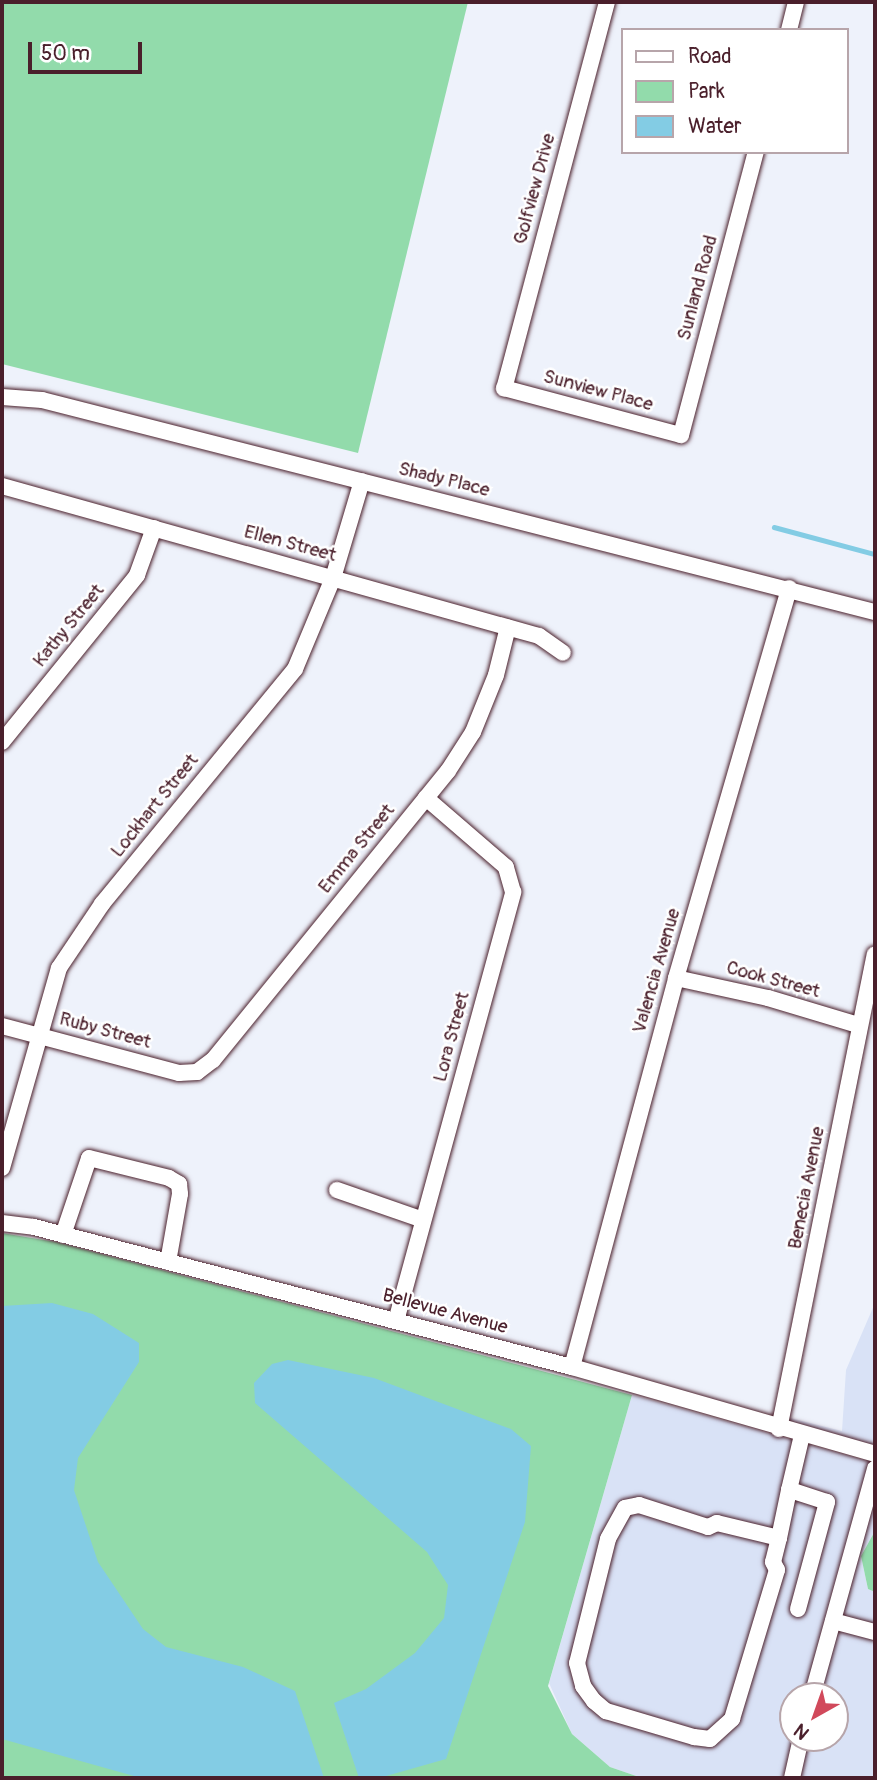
<!DOCTYPE html>
<html>
<head>
<meta charset="utf-8">
<style>
  body { margin:0 }
  #map { position:relative; width:877px; height:1780px; overflow:hidden; background:#eef2fb; font-family:Pangolin,sans-serif }
  div>[style] { position:absolute }
  [style*='--x'] { left:calc(var(--x)*1px); top:calc(var(--y)*1px); width:calc(var(--w)*1px); rotate:calc(var(--a)*1deg) }
  .built>* { inset:0; background:#d9e2f6 }
  .green>* { inset:0; background:#92dbab }
  .water>* { inset:0; background:#83cce4 }
  .stream>* { height:4.5px; margin:-2.25px; padding:0 2.25px; transform-origin:2.25px; border-radius:2.25px; background:#83cce4 }
  .roads { filter:drop-shadow(0 0 2px #4a1f2b) drop-shadow(0 0 2px #4a1f2b) }
  .minor>* { height:16px; margin:-8px; padding:0 8px; transform-origin:8px; border-radius:8px; background:#fff }
  span { translate:-50% -50%; white-space:nowrap; text-align:center; line-height:1.15; -webkit-text-stroke:5px #fff; paint-order:stroke }
  .street-label { font-size:19px; color:#4a1f2b }
  .frame { position:absolute; inset:0; border:4px solid #4a1f2b; pointer-events:none }
  .legend { position:absolute; left:621px; top:28px; width:228px; height:126px; box-sizing:border-box; background:#fff; border:2px solid #b7a5aa; margin:0; padding:9px 12px; list-style:none; font-size:21px; color:#4a1f2b }
  .legend li { display:flex; align-items:center; gap:14px; height:35px }
  .legend b { width:35px; border:2px solid #b7a5aa }
  .north { position:absolute; left:779px; top:1682px; width:70px; height:70px; box-sizing:border-box; background:#fff; border:2px solid #b7a5aa; border-radius:50%; rotate:220deg; font-size:19px; font-weight:700; line-height:28px; text-align:center; color:#4a1f2b }
  .north::after { content:''; display:block; margin:auto; width:24px; height:32px; background:#d1495b; clip-path:polygon(50% 0,100% 100%,50% 72%,0 100%) }
  .scale { position:absolute; left:28px; top:42px; width:114px; height:32px; box-sizing:border-box; border:4px solid #4a1f2b; border-top:0; padding-left:9px; font-size:21px; line-height:24px; white-space:nowrap; color:#4a1f2b; -webkit-text-stroke:5px #fff; paint-order:stroke }
</style>
</head>
<body>
<div id="map">
  <div class="built">
    <div style="clip-path:polygon(875px 1303px,875px 1445px,789px 1423px,790px 1418px,842px 1431px,846px 1370px)"></div>
    <div style="clip-path:polygon(evenodd,632px 1395px,875px 1463px,875px 1531px,861px 1556px,868px 1589px,875px 1592px,875px 1778px,642px 1778px,610px 1767px,572px 1734px,549px 1683px,632px 1395px,793px 1696px,835px 1696px,835px 1738px,793px 1738px,793px 1696px)"></div>
  </div>
  <div class="green">
    <div style="clip-path:polygon(2px 2px,468px 2px,358px 453px,2px 364px)"></div>
    <div style="clip-path:polygon(2px 1233px,56px 1242px,632px 1395px,548px 1686px,572px 1734px,610px 1767px,642px 1778px,2px 1778px)"></div>
    <div style="clip-path:polygon(875px 1531px,875px 1592px,868px 1589px,861px 1556px)"></div>
  </div>
  <div class="water">
    <div style="clip-path:polygon(52px 1303px,93px 1314px,139px 1343px,139px 1362px,78px 1458px,74px 1490px,98px 1562px,143px 1629px,166px 1647px,243px 1667px,295px 1691px,324px 1778px,141px 1778px,2px 1739px,2px 1306px)"></div>
    <div style="clip-path:polygon(288px 1360px,374px 1378px,511px 1429px,531px 1446px,525px 1522px,446px 1759px,379px 1778px,359px 1778px,334px 1703px,366px 1689px,415px 1653px,444px 1618px,448px 1585px,427px 1552px,255px 1403px,254px 1383px,272px 1364px)"></div>
  </div>
  <div class="stream">
    <div style="--x:774;--y:527;--w:105;--a:15"></div>
  </div>
  <div class="roads">
    <div class="minor">
      <div style="--x:607;--y:2;--w:400;--a:104.9"></div>
      <div style="--x:504;--y:388;--w:183;--a:14.9"></div>
      <div style="--x:681;--y:435;--w:293;--a:-75.2"></div>
      <div style="--x:789;--y:30;--w:29;--a:-76"></div>
      <div style="--x:2;--y:397;--w:40;--a:4.3"></div>
      <div style="--x:42;--y:400;--w:860;--a:14.28"></div>
      <div style="--x:2;--y:486;--w:558;--a:15.61"></div>
      <div style="--x:539;--y:636;--w:29;--a:35"></div>
      <div style="--x:2;--y:742;--w:215;--a:-51"></div>
      <div style="--x:137;--y:575;--w:50;--a:-70.1"></div>
      <div style="--x:676;--y:978;--w:94;--a:12.3"></div>
      <div style="--x:768;--y:998;--w:94;--a:16.7"></div>
      <div style="--x:2;--y:1026;--w:183;--a:14.9"></div>
      <div style="--x:179;--y:1073;--w:18;--a:-3"></div>
      <div style="--x:197;--y:1072;--w:20;--a:-37"></div>
      <div style="--x:213;--y:1060;--w:372;--a:-50.9"></div>
      <div style="--x:448;--y:771;--w:46;--a:-57.3"></div>
      <div style="--x:473;--y:732;--w:61;--a:-68"></div>
      <div style="--x:496;--y:675;--w:49;--a:-76"></div>
      <div style="--x:2;--y:1168;--w:208;--a:-74.1"></div>
      <div style="--x:59;--y:968;--w:77;--a:-56.1"></div>
      <div style="--x:102;--y:904;--w:304;--a:-50.6"></div>
      <div style="--x:295;--y:669;--w:99;--a:-67.3"></div>
      <div style="--x:333;--y:578;--w:101;--a:-73.4"></div>
      <div style="--x:337;--y:1190;--w:91;--a:19.2"></div>
      <div style="--x:2;--y:1223;--w:32;--a:7"></div>
      <div style="--x:34;--y:1227;--w:556;--a:14.59"></div>
      <div style="--x:572;--y:1367;--w:315;--a:16"></div>
      <div style="--x:63;--y:1235;--w:81;--a:-71.3"></div>
      <div style="--x:89;--y:1158;--w:82;--a:14"></div>
      <div style="--x:169;--y:1178;--w:12;--a:31"></div>
      <div style="--x:179;--y:1184;--w:10;--a:84"></div>
      <div style="--x:180;--y:1194;--w:69;--a:100"></div>
      <div style="--x:396;--y:1321;--w:445;--a:-74.7"></div>
      <div style="--x:513;--y:892;--w:26;--a:-106"></div>
      <div style="--x:506;--y:867;--w:106;--a:-139.2"></div>
      <div style="--x:572;--y:1367;--w:403;--a:-75"></div>
      <div style="--x:676;--y:978;--w:406;--a:-73.8"></div>
      <div style="--x:779;--y:1429;--w:484;--a:-78.6"></div>
      <div style="--x:779;--y:1538;--w:64;--a:-166.4"></div>
      <div style="--x:717;--y:1523;--w:10;--a:156"></div>
      <div style="--x:708;--y:1527;--w:72;--a:-162.3"></div>
      <div style="--x:639;--y:1505;--w:14;--a:168"></div>
      <div style="--x:625;--y:1508;--w:35;--a:119"></div>
      <div style="--x:608;--y:1539;--w:128;--a:104"></div>
      <div style="--x:577;--y:1663;--w:24;--a:75"></div>
      <div style="--x:583;--y:1686;--w:19;--a:54"></div>
      <div style="--x:594;--y:1701;--w:16;--a:40"></div>
      <div style="--x:606;--y:1711;--w:92;--a:16.5"></div>
      <div style="--x:694;--y:1737;--w:16;--a:7"></div>
      <div style="--x:710;--y:1739;--w:30;--a:-42"></div>
      <div style="--x:732;--y:1719;--w:156;--a:-73.2"></div>
      <div style="--x:777;--y:1570;--w:9;--a:-117"></div>
      <div style="--x:773;--y:1562;--w:25;--a:-76"></div>
      <div style="--x:779;--y:1538;--w:49;--a:-78.2"></div>
      <div style="--x:798;--y:1609;--w:111;--a:-74.8"></div>
      <div style="--x:827;--y:1502;--w:40;--a:-162"></div>
      <div style="--x:789;--y:1490;--w:57;--a:-76.7"></div>
      <div style="--x:833;--y:1621;--w:43;--a:14.7"></div>
      <div style="--x:812;--y:1696;--w:236;--a:-74.5"></div>
      <div style="--x:792;--y:1778;--w:41;--a:-77.3"></div>
    </div>
  </div>
  <div class="street-label">
    <span style="left:535px;top:189px;rotate:-75deg">Golfview Drive</span>
    <span style="left:698px;top:288px;rotate:-75deg">Sunland Road</span>
    <span style="left:598px;top:391px;rotate:15deg">Sunview Place</span>
    <span style="left:444px;top:480px;rotate:14deg">Shady Place</span>
    <span style="left:290px;top:544px;rotate:15deg">Ellen Street</span>
    <span style="left:69px;top:626px;rotate:-51deg">Kathy Street</span>
    <span style="left:155px;top:806px;rotate:-51deg">Lockhart Street</span>
    <span style="left:357px;top:849px;rotate:-51deg">Emma Street</span>
    <span style="left:657px;top:971px;rotate:-74deg">Valencia Avenue</span>
    <span style="left:773px;top:980px;rotate:15deg">Cook Street</span>
    <span style="left:105px;top:1031px;rotate:15deg">Ruby Street</span>
    <span style="left:452px;top:1037px;rotate:-75deg">Lora Street</span>
    <span style="left:807px;top:1188px;rotate:-79deg">Benecia Avenue</span>
    <span style="left:445px;top:1312px;rotate:15deg">Bellevue Avenue</span>
  </div>
  <div class="frame"></div>
  <ul class="legend">
  <li><b style="height:9px;background:#fff"></b>Road</li>
  <li><b style="height:19px;background:#92dbab"></b>Park</li>
  <li><b style="height:19px;background:#83cce4"></b>Water</li>
  </ul>
  <div class="north">N</div>
  <div class="scale">50 m</div>
</div>
</body>
</html>
